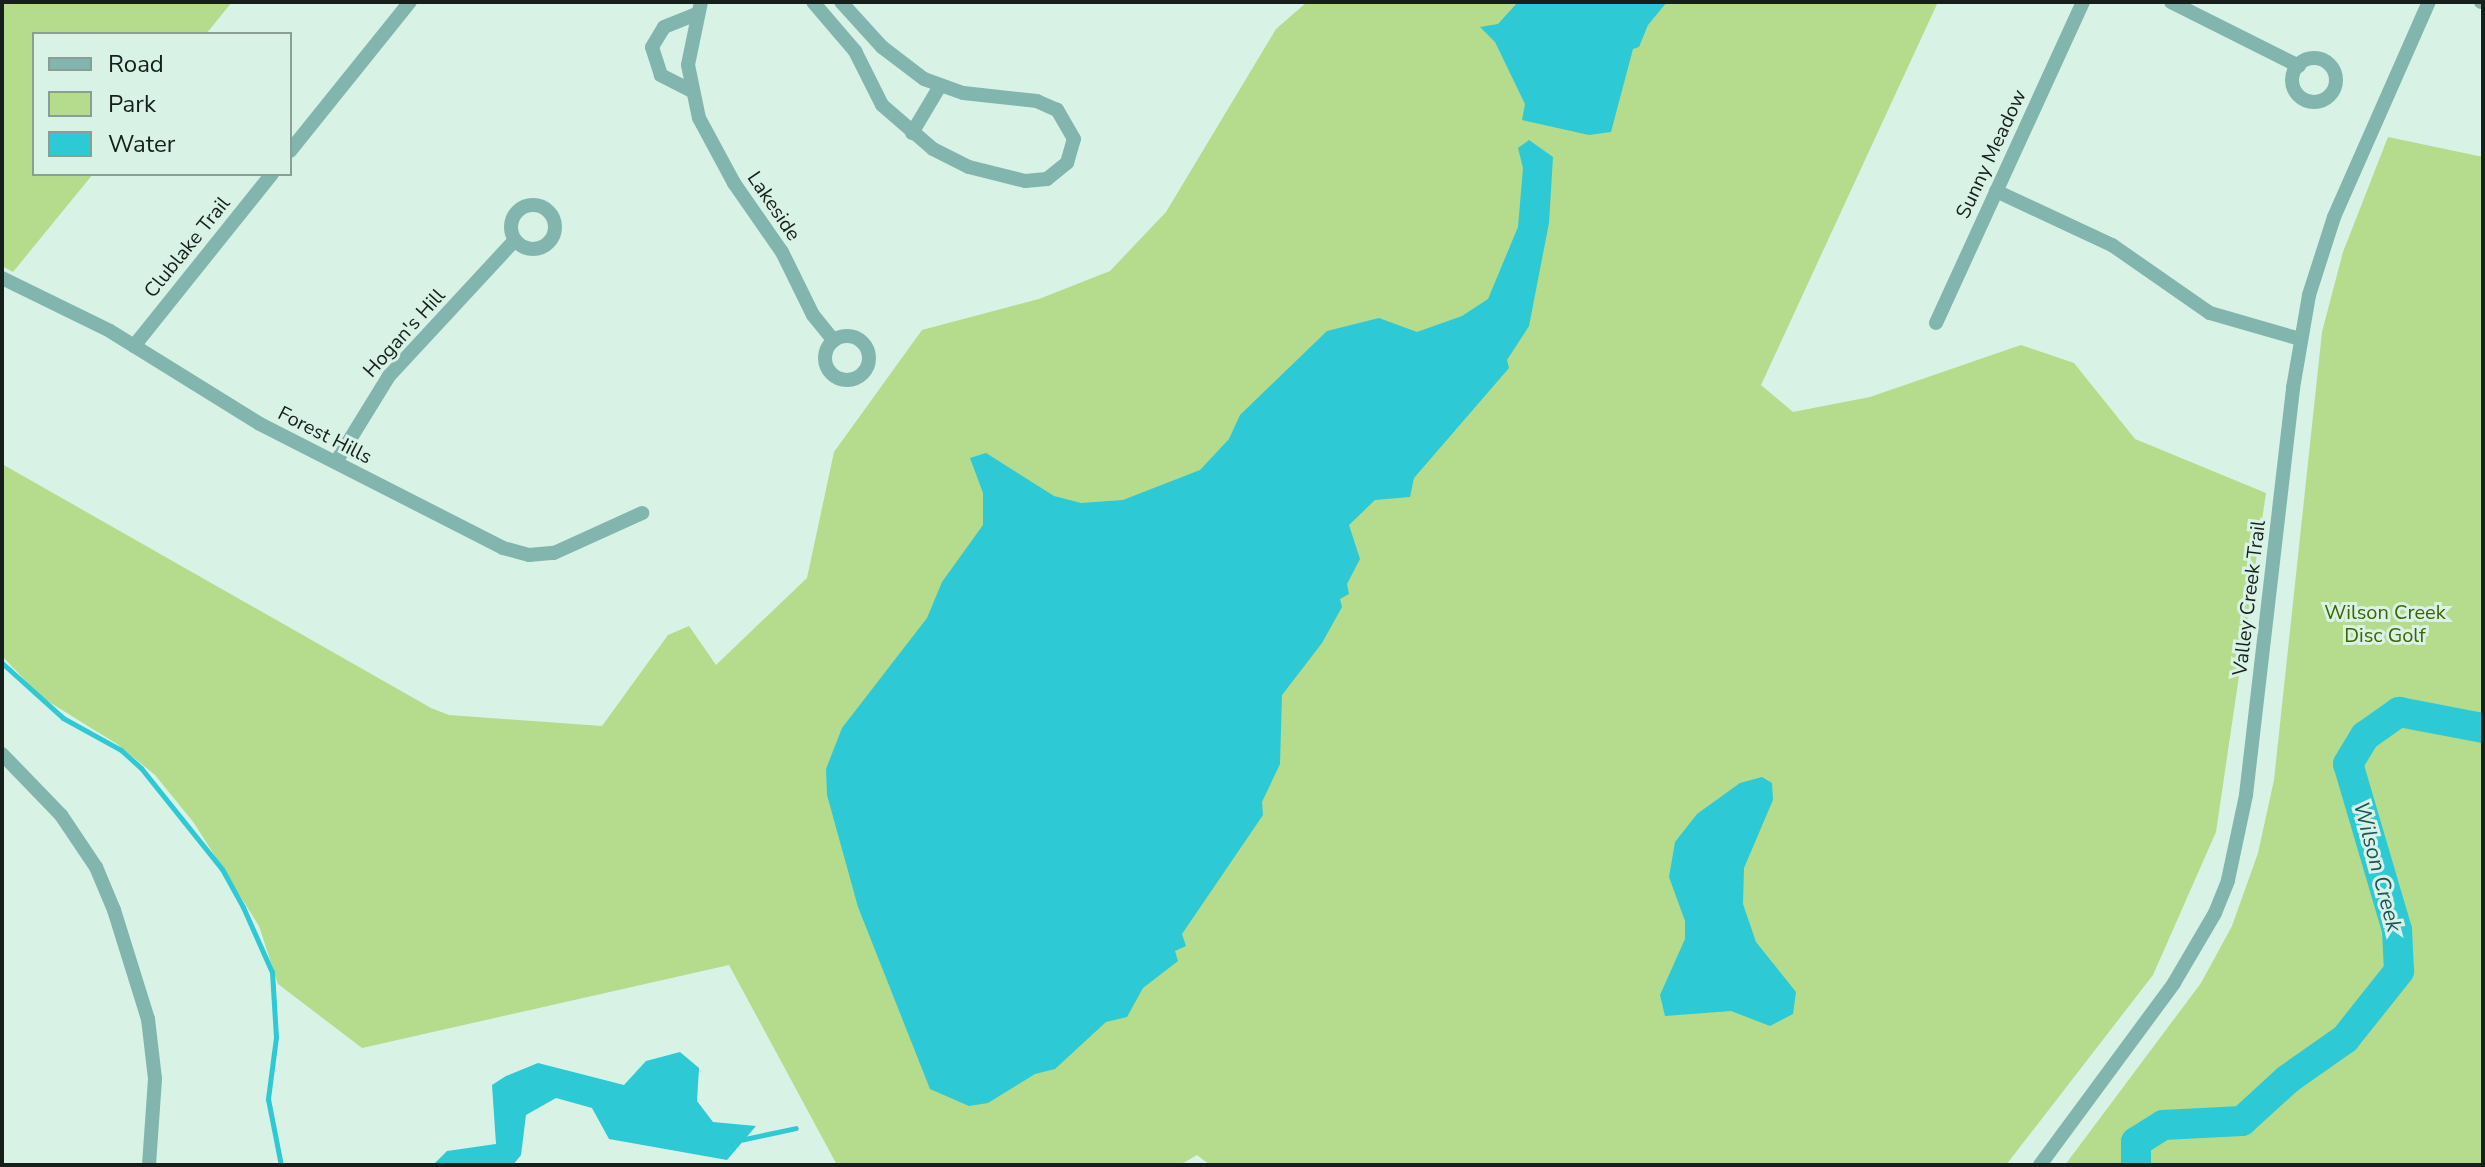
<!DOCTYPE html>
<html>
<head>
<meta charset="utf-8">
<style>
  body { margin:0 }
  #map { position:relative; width:2485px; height:1167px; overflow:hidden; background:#d8f2e6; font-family:"Nunito Sans",sans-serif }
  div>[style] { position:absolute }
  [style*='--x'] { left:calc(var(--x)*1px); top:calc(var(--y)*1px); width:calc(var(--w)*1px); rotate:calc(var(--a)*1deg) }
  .green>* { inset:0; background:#b5db8d }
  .water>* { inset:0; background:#2dc9d5 }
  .stream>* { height:5px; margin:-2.5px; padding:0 2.5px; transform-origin:2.5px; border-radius:2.5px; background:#2dc9d5 }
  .river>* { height:30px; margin:-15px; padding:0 15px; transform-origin:15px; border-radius:15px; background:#2dc9d5 }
  .minor>* { height:14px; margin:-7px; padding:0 7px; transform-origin:7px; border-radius:7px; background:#82b5ae }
  .minor>.ring { margin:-7px; padding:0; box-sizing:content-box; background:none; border:14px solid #82b5ae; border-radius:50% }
  span { translate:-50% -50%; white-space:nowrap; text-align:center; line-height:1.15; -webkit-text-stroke:6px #d8f2e6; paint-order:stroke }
  .street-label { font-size:20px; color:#161f1b }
  .park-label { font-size:20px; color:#406402 }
  .water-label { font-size:22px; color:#1a565b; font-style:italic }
  .frame { position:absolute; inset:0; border:4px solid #161f1b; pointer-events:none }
  .legend { position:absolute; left:32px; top:32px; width:260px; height:144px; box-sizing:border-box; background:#d8f2e6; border:2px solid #8a9e95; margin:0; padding:10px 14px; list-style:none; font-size:24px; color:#161f1b }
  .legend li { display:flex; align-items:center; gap:16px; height:40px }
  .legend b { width:40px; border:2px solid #8a9e95 }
</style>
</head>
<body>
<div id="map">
  <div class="green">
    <div style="clip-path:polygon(2px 2px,232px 2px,206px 34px,34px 34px,34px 174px,93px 174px,13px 272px,2px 266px)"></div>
    <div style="clip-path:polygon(1307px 2px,1938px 2px,1761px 385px,1793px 412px,1870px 397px,2021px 345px,2074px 363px,2135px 439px,2266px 493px,2216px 832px,2153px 975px,2006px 1165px,1210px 1165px,1197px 1155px,1180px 1165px,837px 1165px,729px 965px,362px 1048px,278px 984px,259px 926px,194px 823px,155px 775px,117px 744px,41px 697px,2px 656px,2px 464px,431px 708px,449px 715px,602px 726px,668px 635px,689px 626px,716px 665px,807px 578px,834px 452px,922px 330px,1039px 299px,1110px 271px,1166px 212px,1276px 29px)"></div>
    <div style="clip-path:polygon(2388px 137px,2483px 157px,2483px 1165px,2065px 1165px,2201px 983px,2232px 926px,2258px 853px,2274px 780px,2322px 332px,2343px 252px)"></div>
  </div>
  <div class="water">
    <div style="clip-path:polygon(1518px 2px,1667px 2px,1648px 25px,1639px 47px,1633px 49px,1611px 132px,1589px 135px,1522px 120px,1525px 104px,1495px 42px,1480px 27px,1498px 24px)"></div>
    <div style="clip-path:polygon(1529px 140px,1553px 157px,1549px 223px,1529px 326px,1507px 360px,1509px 368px,1414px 478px,1410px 497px,1375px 500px,1349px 525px,1360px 559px,1347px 584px,1349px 594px,1340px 599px,1342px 607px,1322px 643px,1282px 695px,1280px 764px,1262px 802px,1263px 815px,1182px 934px,1186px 946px,1175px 951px,1178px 961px,1143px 988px,1127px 1017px,1106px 1022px,1055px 1069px,1035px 1074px,988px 1103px,969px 1106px,930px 1089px,858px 907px,827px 795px,826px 769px,842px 728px,927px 618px,942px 582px,983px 525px,983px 493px,970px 458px,986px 453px,1054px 496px,1081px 503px,1123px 500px,1200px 470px,1229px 439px,1240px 415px,1327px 331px,1379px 318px,1417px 332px,1462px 316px,1488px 299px,1518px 227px,1523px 168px,1518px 148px)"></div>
    <div style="clip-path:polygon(1762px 777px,1772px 783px,1773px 800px,1744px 868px,1743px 904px,1756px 942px,1796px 992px,1793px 1014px,1770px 1026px,1731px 1011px,1665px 1016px,1660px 995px,1685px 939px,1685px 921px,1669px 877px,1675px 842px,1697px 814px,1740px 783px)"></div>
    <div style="clip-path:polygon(680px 1052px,699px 1068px,697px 1101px,713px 1122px,756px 1126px,727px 1160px,609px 1139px,592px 1108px,556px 1098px,526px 1115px,521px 1155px,513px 1165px,433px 1165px,447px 1151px,496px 1144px,492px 1085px,506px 1076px,538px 1063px,624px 1085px,646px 1061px)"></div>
  </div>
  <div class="stream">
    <div style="--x:2;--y:663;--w:82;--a:42"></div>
    <div style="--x:63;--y:718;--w:66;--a:28.9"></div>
    <div style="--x:121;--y:750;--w:27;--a:42"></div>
    <div style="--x:141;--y:768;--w:129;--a:51.3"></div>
    <div style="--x:222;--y:869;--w:43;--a:61.1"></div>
    <div style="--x:243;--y:907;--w:71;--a:66"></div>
    <div style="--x:272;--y:972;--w:65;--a:86.5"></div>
    <div style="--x:276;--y:1037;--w:63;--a:97.4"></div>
    <div style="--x:268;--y:1099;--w:67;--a:78.9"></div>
    <div style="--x:735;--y:1141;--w:62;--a:-12"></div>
  </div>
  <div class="river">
    <div style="--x:2136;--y:1165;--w:23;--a:-90"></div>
    <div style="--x:2136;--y:1142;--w:32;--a:-32"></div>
    <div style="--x:2163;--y:1125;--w:79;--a:-2.9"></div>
    <div style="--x:2242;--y:1121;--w:62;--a:-42.4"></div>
    <div style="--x:2288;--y:1079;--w:70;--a:-35.1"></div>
    <div style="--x:2345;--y:1039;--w:87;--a:-51.5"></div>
    <div style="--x:2399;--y:971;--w:41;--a:-92.8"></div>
    <div style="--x:2397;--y:930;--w:173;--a:-106.4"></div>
    <div style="--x:2348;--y:764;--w:33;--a:-59"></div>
    <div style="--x:2365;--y:736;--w:42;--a:-35.2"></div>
    <div style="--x:2399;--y:712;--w:86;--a:10.8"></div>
  </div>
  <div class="minor">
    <div style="--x:701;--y:2;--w:64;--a:101.7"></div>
    <div style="--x:688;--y:65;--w:54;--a:78.3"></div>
    <div style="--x:699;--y:118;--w:74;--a:61.7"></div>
    <div style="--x:734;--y:183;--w:84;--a:55.2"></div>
    <div style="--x:782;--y:252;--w:70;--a:63.8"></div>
    <div style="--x:813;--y:315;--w:33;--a:51"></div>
    <div style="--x:813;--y:2;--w:65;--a:49.4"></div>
    <div style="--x:855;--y:51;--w:60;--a:63.4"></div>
    <div style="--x:882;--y:105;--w:67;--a:40.8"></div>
    <div style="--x:933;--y:149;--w:40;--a:26.6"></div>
    <div style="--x:969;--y:167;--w:58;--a:14"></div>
    <div style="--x:1025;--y:181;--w:22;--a:-5"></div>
    <div style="--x:1047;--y:179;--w:26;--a:-39"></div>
    <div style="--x:1067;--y:163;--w:25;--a:-74"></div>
    <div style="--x:1074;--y:139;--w:34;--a:-120"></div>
    <div style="--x:1057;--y:110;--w:22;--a:-156"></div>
    <div style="--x:1037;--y:101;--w:74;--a:-173.8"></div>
    <div style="--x:963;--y:93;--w:41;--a:-160.3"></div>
    <div style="--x:924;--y:79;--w:53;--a:-142.7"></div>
    <div style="--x:882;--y:47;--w:61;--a:-132.3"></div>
    <div style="--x:2171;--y:2;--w:143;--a:26.6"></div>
    <div style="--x:2481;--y:2;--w:2;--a:0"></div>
    <div class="ring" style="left:2292px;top:58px;width:30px;height:30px"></div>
    <div style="--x:690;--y:90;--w:33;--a:-153"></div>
    <div style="--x:661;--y:75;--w:29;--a:-108"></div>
    <div style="--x:652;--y:47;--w:23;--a:-59"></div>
    <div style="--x:664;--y:27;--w:35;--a:-22"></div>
    <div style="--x:912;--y:133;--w:55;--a:-59.2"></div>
    <div style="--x:290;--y:151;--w:191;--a:-51.2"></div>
    <div style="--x:1996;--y:191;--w:128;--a:25"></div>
    <div style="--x:2112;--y:245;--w:119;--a:34.8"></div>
    <div style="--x:2210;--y:313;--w:94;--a:16.1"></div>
    <div class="ring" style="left:511px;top:205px;width:30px;height:30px"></div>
    <div style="--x:2;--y:278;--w:120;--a:26.1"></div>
    <div style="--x:110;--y:331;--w:176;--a:31.8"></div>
    <div style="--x:260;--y:424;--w:273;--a:27"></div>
    <div style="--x:503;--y:548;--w:27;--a:15"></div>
    <div style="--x:529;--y:555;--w:25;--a:-5"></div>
    <div style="--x:554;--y:553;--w:97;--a:-24.4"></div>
    <div style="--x:1936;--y:323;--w:353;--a:-65.4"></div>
    <div class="ring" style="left:825px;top:336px;width:30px;height:30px"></div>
    <div style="--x:134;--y:346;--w:221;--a:-51.3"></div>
    <div style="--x:336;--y:462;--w:101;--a:-58.4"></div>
    <div style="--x:389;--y:376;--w:185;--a:-47.2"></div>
    <div style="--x:2;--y:754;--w:85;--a:46"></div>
    <div style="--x:61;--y:815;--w:63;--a:56.1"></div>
    <div style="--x:96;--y:867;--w:47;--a:67.3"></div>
    <div style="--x:114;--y:910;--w:114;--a:72.7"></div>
    <div style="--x:148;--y:1019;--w:60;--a:83.3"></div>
    <div style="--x:155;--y:1079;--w:86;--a:94"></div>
    <div style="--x:2040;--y:1165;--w:226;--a:-53.6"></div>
    <div style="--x:2174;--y:983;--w:81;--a:-59.6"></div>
    <div style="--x:2215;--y:913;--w:35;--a:-68"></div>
    <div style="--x:2228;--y:880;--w:87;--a:-78"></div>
    <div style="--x:2246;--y:795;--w:410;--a:-83.4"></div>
    <div style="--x:2293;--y:388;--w:94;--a:-80.2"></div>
    <div style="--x:2309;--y:295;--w:82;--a:-72.2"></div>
    <div style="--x:2334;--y:217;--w:235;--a:-66.2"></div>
  </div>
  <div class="street-label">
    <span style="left:1991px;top:154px;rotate:-65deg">Sunny Meadow</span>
    <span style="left:774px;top:206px;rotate:56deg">Lakeside</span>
    <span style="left:187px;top:247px;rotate:-51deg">Clublake Trail</span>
    <span style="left:404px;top:333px;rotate:-48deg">Hogan's Hill</span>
    <span style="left:325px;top:435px;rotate:27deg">Forest Hills</span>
    <span style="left:2249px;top:598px;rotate:-83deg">Valley Creek Trail</span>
  </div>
  <div class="park-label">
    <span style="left:2385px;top:624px">Wilson Creek<br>Disc Golf</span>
  </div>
  <div class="water-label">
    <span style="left:2377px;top:867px;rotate:75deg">Wilson Creek</span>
  </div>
  <div class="frame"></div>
  <ul class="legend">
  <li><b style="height:10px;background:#82b5ae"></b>Road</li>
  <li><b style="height:22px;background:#b5db8d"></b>Park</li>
  <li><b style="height:22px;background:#2dc9d5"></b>Water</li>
  </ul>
</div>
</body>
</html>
